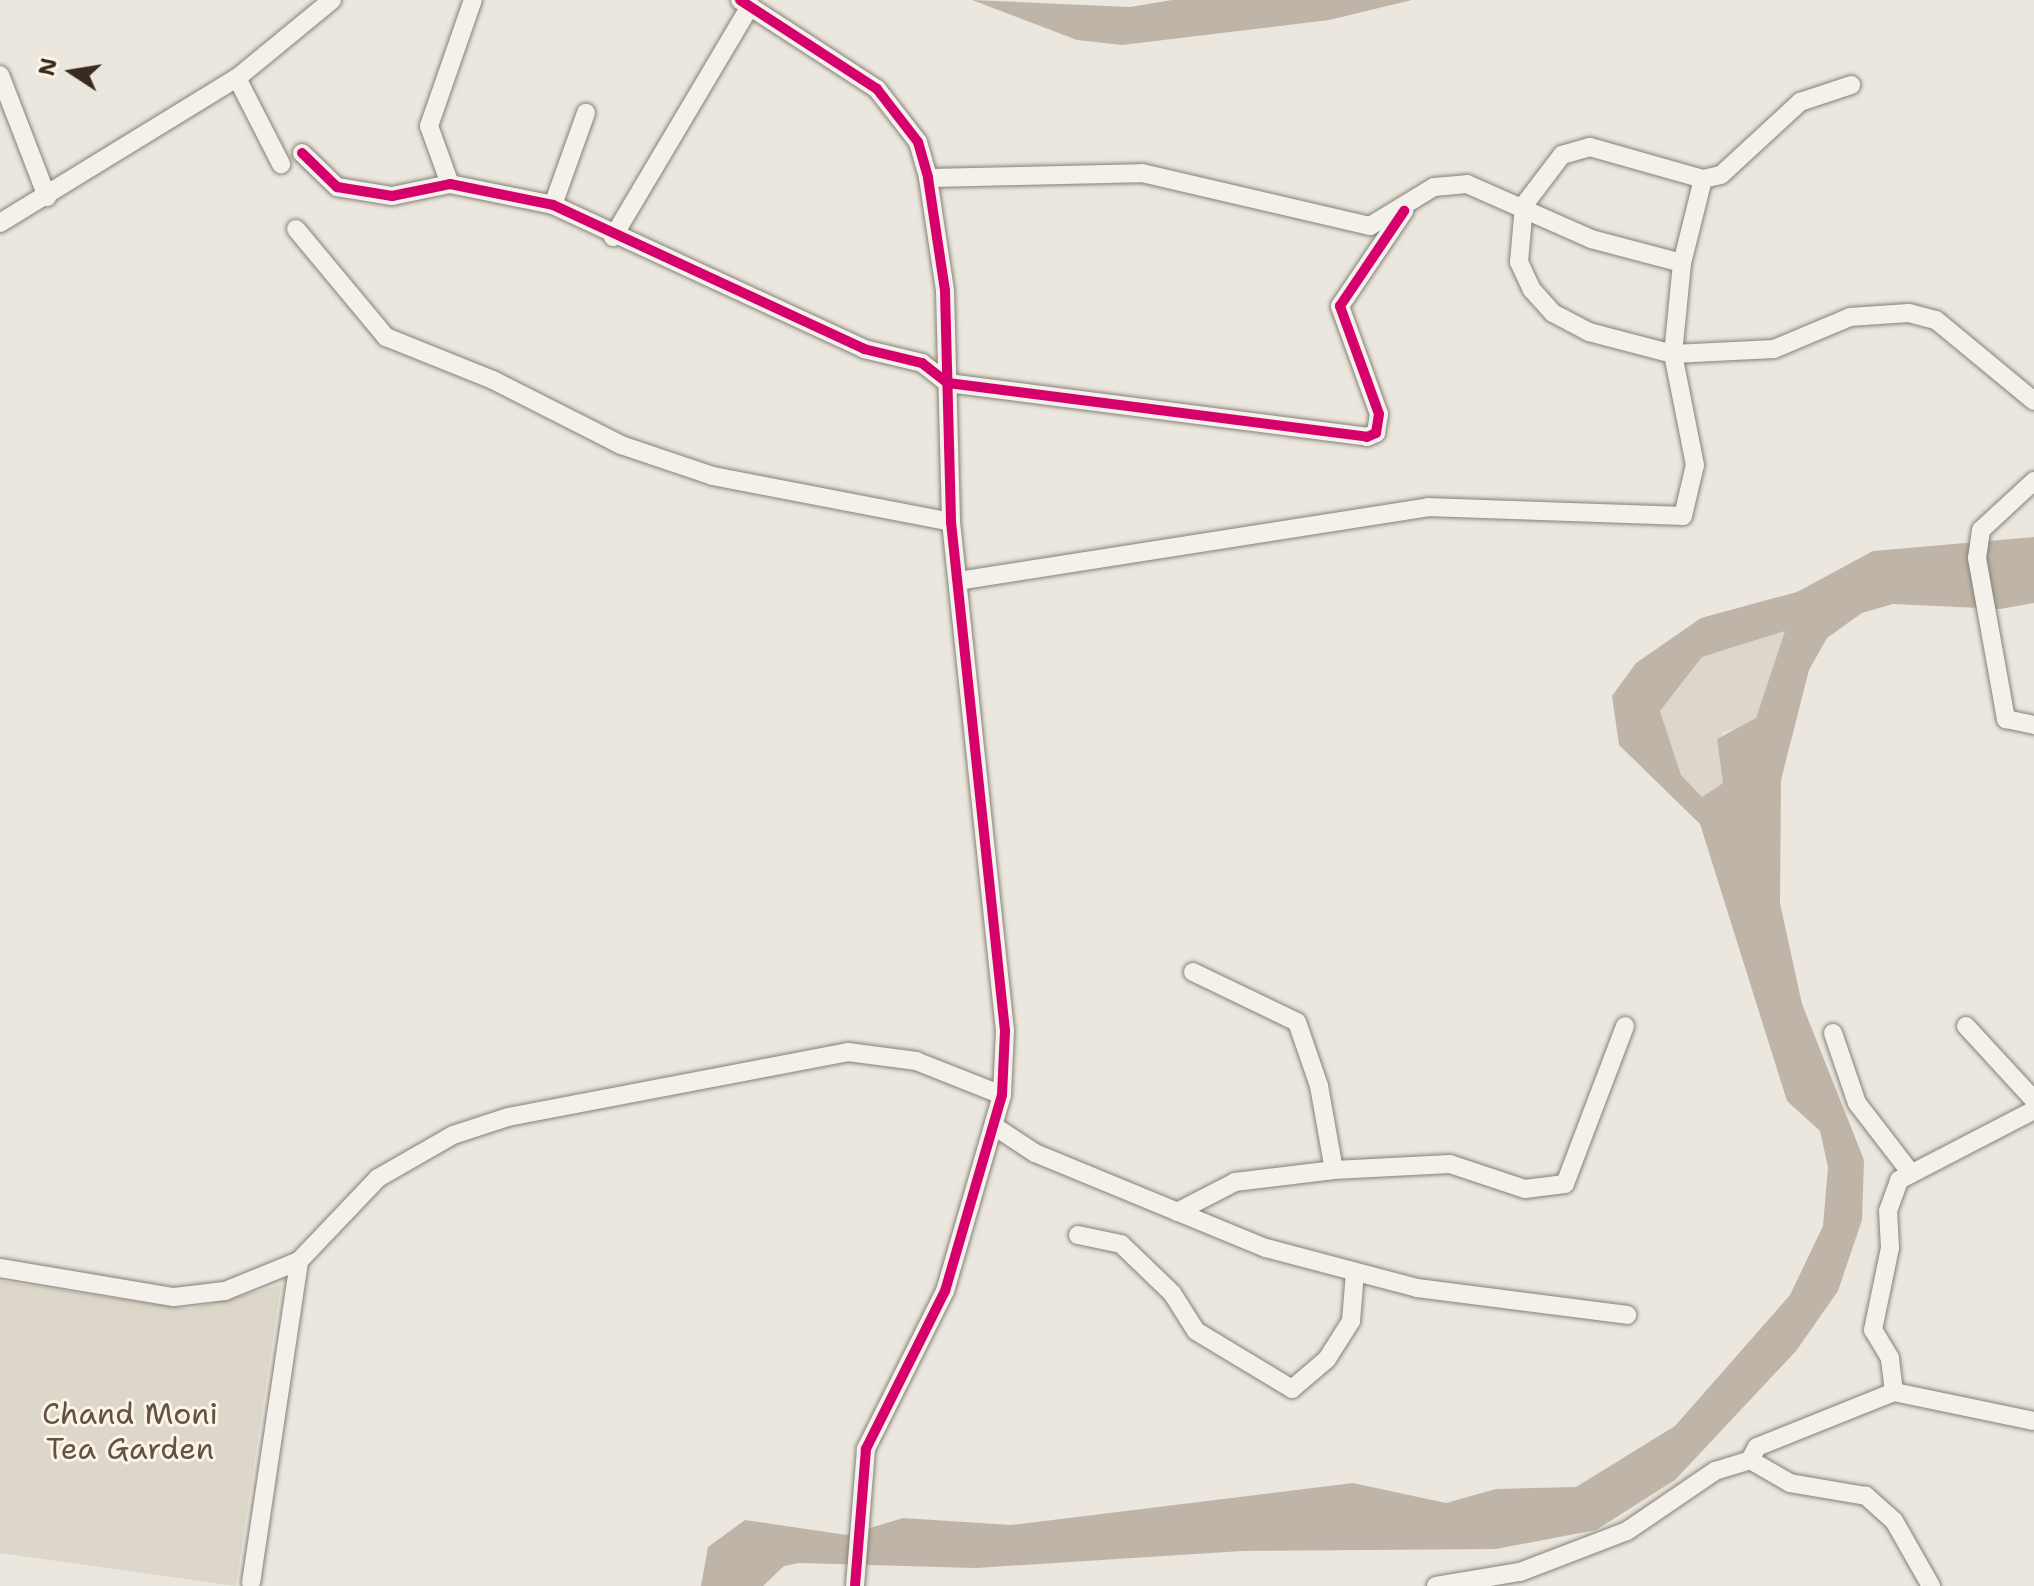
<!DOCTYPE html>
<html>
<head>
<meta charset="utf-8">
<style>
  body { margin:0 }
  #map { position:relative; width:2034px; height:1586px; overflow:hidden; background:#ebe7de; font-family:"Shantell Sans",sans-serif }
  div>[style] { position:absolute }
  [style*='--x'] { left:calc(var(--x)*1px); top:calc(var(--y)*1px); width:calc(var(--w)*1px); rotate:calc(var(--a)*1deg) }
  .green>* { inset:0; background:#ddd6ca }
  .water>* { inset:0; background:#beb5a8 }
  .roads { filter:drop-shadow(0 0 2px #858079) drop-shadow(0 0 2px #858079) }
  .minor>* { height:18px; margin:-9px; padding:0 9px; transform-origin:9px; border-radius:9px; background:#f4f0ea }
  .cycleway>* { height:10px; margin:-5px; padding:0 5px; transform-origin:5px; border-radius:5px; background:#d6006c }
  span { translate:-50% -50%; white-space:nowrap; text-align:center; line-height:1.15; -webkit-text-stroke:6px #fcf5e5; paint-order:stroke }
  .park-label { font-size:30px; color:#615245 }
  .north { position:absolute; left:32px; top:32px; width:80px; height:80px; -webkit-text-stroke:6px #fcf5e5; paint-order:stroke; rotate:282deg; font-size:22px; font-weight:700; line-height:32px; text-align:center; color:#3b2a1e }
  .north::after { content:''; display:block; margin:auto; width:28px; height:36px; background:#3b2a1e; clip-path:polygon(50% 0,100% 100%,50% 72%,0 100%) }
</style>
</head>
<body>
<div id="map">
  <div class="green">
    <div style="clip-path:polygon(1785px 631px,1756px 718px,1749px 727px,1722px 732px,1723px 783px,1702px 797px,1681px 775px,1660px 711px,1702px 657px)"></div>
    <div style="clip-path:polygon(0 1281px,189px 1309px,281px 1285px,236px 1586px,0 1553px)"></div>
  </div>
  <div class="water">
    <div style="clip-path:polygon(972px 0,1130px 7px,1172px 0,1412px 0,1329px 20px,1122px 45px,1077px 40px)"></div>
    <div style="clip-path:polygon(evenodd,2034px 537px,2034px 603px,2000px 609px,1893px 604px,1862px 613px,1827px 638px,1809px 670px,1781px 780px,1780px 903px,1802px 1004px,1864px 1160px,1862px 1220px,1838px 1291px,1796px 1351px,1675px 1480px,1596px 1530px,1496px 1549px,1242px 1551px,976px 1568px,799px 1563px,784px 1566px,763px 1586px,701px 1586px,708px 1547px,745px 1520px,847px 1535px,903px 1518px,1011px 1525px,1353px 1483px,1446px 1503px,1496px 1489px,1576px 1487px,1675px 1426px,1790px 1295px,1823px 1226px,1828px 1167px,1820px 1131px,1787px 1101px,1700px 824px,1619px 745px,1612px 696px,1636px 663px,1701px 618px,1797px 592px,1873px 551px,2034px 537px,1785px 631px,1756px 718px,1717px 739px,1723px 783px,1702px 797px,1681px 775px,1660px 711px,1702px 657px,1785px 631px)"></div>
  </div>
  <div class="roads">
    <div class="minor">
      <div style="--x:740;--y:0;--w:163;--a:33"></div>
      <div style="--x:877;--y:89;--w:67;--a:52.3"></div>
      <div style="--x:918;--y:142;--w:37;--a:74"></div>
      <div style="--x:928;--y:178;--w:114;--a:81.4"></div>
      <div style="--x:945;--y:291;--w:231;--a:88.5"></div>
      <div style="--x:951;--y:522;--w:512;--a:83.94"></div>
      <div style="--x:1005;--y:1031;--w:64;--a:92.7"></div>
      <div style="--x:1002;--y:1095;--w:204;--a:106.2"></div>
      <div style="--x:945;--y:1291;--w:177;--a:116.6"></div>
      <div style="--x:866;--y:1449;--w:137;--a:94.6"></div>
      <div style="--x:0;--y:75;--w:131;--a:68.9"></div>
      <div style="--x:237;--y:78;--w:97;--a:62.9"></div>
      <div style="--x:302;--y:153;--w:49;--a:44.2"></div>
      <div style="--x:337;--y:187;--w:56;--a:9.3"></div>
      <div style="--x:392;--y:196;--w:59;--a:-11.7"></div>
      <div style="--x:450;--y:184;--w:105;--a:11.5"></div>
      <div style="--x:553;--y:205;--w:343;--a:24.8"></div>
      <div style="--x:864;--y:349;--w:60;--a:13.6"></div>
      <div style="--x:922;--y:363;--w:33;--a:38"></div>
      <div style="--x:948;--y:383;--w:422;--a:7.3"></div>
      <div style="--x:1367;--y:437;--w:10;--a:-24"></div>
      <div style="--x:1376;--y:433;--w:19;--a:-81"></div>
      <div style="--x:1379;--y:414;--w:115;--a:-109.9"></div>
      <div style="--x:1340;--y:306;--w:115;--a:-56"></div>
      <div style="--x:928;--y:178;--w:214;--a:-1.3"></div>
      <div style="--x:1142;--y:173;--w:234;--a:13.1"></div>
      <div style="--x:1370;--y:226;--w:75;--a:-31.4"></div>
      <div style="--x:1434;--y:187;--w:33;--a:-5"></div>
      <div style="--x:1467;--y:184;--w:136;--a:23.9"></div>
      <div style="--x:1591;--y:239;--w:94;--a:14.8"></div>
      <div style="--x:1703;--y:179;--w:87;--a:104"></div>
      <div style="--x:1682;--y:263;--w:91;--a:95.6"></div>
      <div style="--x:1673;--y:354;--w:87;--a:-165.3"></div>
      <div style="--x:1589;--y:332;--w:41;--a:-152.2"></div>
      <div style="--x:1553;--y:313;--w:31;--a:-132"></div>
      <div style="--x:1532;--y:290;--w:31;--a:-115"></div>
      <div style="--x:1519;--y:262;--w:57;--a:-85"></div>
      <div style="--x:1524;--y:205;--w:63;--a:-52.8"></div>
      <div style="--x:1562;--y:155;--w:29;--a:-16"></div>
      <div style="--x:1590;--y:147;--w:117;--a:15.8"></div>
      <div style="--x:1703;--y:179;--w:18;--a:-13"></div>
      <div style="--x:1721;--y:175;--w:108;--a:-42.7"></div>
      <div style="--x:1800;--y:102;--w:54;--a:-18.4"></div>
      <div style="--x:450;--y:184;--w:62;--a:-109.9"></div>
      <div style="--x:429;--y:126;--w:133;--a:-70.8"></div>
      <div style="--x:553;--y:205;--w:98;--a:-70.3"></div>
      <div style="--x:0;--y:223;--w:278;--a:-31.5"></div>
      <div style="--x:237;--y:78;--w:123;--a:-39.4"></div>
      <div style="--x:296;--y:229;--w:141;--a:50.2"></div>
      <div style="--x:386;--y:337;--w:115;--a:21.9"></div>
      <div style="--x:493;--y:380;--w:144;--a:26.9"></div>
      <div style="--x:621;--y:445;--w:97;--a:18.6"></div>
      <div style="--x:713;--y:476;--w:242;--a:10.9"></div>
      <div style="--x:613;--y:237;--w:269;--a:-59.3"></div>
      <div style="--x:2034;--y:481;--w:72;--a:137.2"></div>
      <div style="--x:1981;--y:530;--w:28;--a:98"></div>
      <div style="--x:1977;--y:558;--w:164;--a:79.8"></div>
      <div style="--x:2006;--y:719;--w:29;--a:12"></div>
      <div style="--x:958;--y:581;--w:476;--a:-8.9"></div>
      <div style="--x:1428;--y:507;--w:255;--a:2"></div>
      <div style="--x:1683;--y:516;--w:52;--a:-76.8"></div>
      <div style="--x:1695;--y:465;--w:113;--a:-101.2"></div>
      <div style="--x:1673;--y:354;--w:101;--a:-2.8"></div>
      <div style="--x:1774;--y:349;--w:82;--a:-22.8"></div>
      <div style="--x:1850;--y:317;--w:59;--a:-3.9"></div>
      <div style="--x:1909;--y:313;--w:28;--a:15"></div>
      <div style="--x:1936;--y:320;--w:127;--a:39.6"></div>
      <div style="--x:1193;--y:972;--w:115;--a:25.7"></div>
      <div style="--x:1297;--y:1022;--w:68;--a:71"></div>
      <div style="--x:1319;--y:1086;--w:85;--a:79.9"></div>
      <div style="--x:1966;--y:1026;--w:100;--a:47.4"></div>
      <div style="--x:1833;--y:1033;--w:74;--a:71.1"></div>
      <div style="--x:1857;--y:1103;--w:88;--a:52.4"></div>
      <div style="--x:994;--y:1126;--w:49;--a:33.4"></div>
      <div style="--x:1035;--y:1153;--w:250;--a:22.4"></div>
      <div style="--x:1266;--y:1248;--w:156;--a:14.8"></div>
      <div style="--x:1417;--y:1288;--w:212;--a:7.3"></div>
      <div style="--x:1177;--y:1212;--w:65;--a:-27.3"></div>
      <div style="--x:1235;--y:1182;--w:100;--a:-6.9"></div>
      <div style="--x:1334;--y:1170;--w:116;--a:-3"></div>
      <div style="--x:1450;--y:1164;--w:79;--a:18.4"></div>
      <div style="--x:1525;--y:1189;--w:40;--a:-7.1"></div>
      <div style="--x:1565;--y:1184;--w:169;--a:-69.2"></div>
      <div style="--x:1078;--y:1235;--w:44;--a:11.8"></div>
      <div style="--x:1121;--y:1244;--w:71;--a:43.9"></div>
      <div style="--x:1172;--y:1293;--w:45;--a:57.7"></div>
      <div style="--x:1196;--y:1331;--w:112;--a:31.1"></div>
      <div style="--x:1292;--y:1389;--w:46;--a:-40.6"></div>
      <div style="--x:1327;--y:1359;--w:45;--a:-57.7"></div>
      <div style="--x:1351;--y:1321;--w:49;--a:-85.3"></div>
      <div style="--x:0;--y:1268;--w:176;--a:9.5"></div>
      <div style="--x:174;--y:1297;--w:51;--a:-6.7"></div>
      <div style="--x:225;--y:1291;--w:80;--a:-22.1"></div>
      <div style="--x:299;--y:1261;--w:115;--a:-46.4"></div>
      <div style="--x:378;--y:1178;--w:86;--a:-29.8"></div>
      <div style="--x:453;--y:1135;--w:58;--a:-18.1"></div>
      <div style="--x:508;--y:1117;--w:346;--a:-10.8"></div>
      <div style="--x:848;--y:1052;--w:69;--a:7.5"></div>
      <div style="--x:916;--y:1061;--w:92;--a:21.6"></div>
      <div style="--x:1894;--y:1392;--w:143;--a:11.7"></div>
      <div style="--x:251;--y:1583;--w:326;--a:-81.5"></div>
      <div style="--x:1436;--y:1586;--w:85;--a:-9.5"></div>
      <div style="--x:1520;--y:1572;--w:115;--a:-21"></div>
      <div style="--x:1627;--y:1531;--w:107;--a:-34.3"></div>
      <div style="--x:1715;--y:1471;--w:37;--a:-17"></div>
      <div style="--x:1931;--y:1586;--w:75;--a:-119.6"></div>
      <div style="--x:1894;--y:1521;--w:38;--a:-138"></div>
      <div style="--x:1866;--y:1496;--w:77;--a:-170.3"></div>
      <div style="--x:1790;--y:1483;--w:46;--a:-150.1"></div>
      <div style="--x:1750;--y:1460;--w:15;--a:-62"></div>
      <div style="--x:1757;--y:1447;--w:148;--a:-21.9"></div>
      <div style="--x:1894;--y:1392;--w:34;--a:-97"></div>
      <div style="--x:1890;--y:1358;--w:33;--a:-121"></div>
      <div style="--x:1873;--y:1330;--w:84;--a:-78.3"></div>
      <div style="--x:1890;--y:1248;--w:37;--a:-93"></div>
      <div style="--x:1888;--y:1211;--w:33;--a:-70"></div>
      <div style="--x:1899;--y:1180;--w:152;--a:-27.4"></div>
    </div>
  </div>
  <div class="cycleway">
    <div style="--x:740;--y:0;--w:163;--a:33"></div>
    <div style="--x:877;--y:89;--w:67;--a:52.3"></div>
    <div style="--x:918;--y:142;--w:37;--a:74"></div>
    <div style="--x:928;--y:178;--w:114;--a:81.4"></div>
    <div style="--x:945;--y:291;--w:231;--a:88.5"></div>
    <div style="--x:951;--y:522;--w:512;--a:83.94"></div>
    <div style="--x:1005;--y:1031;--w:64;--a:92.7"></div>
    <div style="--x:1002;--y:1095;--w:204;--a:106.2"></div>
    <div style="--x:945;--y:1291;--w:177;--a:116.6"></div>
    <div style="--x:866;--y:1449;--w:137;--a:94.6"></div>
    <div style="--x:302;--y:153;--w:49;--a:44.2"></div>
    <div style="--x:337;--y:187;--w:56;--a:9.3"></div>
    <div style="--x:392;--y:196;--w:59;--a:-11.7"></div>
    <div style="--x:450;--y:184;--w:105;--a:11.5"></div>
    <div style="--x:553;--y:205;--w:343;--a:24.8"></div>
    <div style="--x:864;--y:349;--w:60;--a:13.6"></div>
    <div style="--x:922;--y:363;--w:33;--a:38"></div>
    <div style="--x:948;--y:383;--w:422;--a:7.3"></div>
    <div style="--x:1367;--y:437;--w:10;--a:-24"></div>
    <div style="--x:1376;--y:433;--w:19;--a:-81"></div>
    <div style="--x:1379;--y:414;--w:115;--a:-109.9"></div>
    <div style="--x:1340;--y:306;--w:115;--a:-56"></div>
  </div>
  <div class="park-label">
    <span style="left:130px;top:1431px">Chand Moni<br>Tea Garden</span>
  </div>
  <div class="north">N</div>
</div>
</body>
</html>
